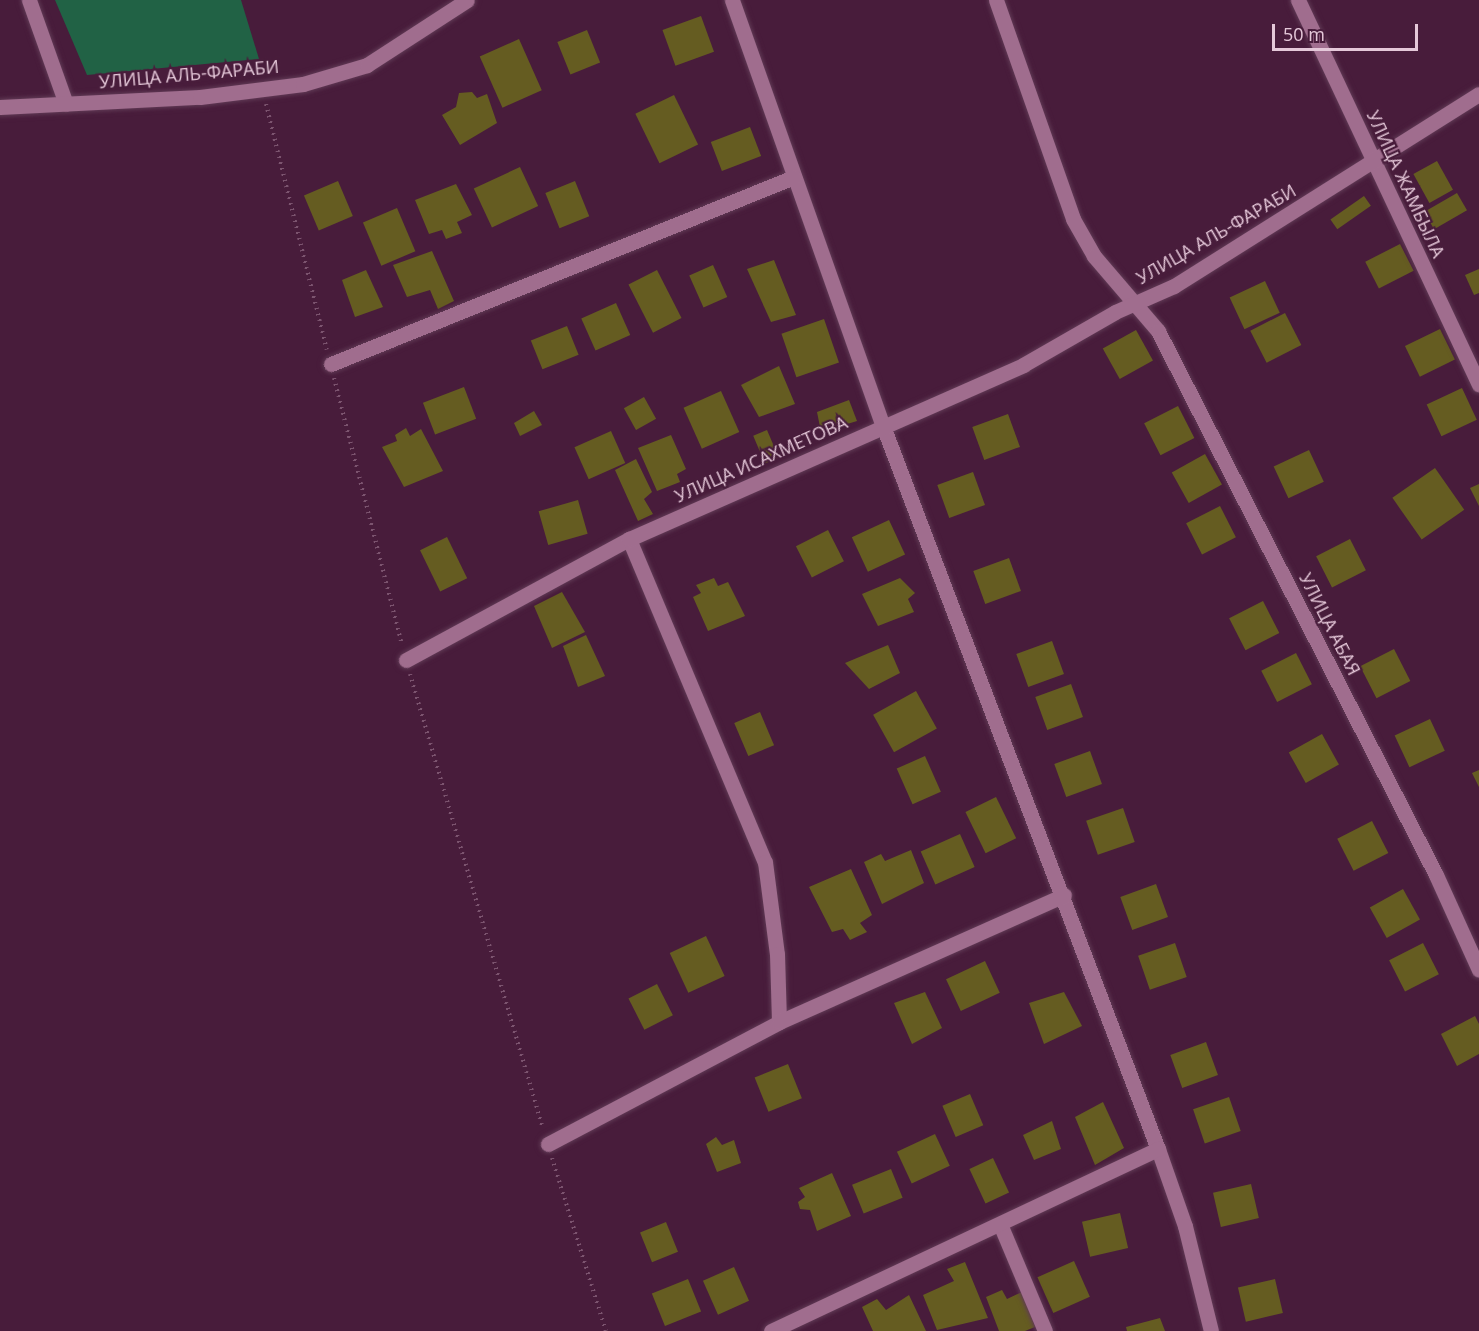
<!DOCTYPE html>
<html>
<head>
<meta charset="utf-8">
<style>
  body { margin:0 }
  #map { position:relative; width:1479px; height:1331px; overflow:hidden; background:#481c3b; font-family:"Open Sans",sans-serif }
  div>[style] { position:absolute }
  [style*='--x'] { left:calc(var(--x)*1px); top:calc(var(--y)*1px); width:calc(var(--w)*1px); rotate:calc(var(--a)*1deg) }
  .green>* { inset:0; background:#216245 }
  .building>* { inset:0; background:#655c21; transform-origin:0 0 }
  .path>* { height:4px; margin-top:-2px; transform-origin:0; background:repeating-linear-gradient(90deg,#7c546f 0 1.5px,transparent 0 6px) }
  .roads { filter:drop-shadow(0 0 2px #603a55) drop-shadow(0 0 2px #603a55) }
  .minor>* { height:15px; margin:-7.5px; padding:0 7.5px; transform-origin:7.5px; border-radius:7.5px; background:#a06d8e }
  span { translate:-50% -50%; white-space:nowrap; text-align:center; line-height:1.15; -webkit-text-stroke:4.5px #481c3b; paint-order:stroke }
  .street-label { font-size:18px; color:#e5c8d9 }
  .scale { position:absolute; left:1272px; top:24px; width:146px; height:27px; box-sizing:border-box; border:3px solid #e5c8d9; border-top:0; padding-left:8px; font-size:18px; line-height:21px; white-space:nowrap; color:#e5c8d9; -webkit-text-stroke:4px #481c3b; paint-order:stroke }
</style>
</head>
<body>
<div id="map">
  <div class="green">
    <div style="clip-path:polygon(55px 0,241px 0,259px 59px,87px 75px)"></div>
  </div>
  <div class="building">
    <div style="left:701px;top:16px;width:38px;height:41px;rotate:70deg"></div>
    <div style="left:587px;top:30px;width:35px;height:32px;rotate:68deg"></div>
    <div style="left:519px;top:39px;width:56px;height:43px;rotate:66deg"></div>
    <div style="clip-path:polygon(472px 92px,477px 98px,487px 94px,497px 123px,460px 145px,442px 115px,456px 107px,459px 93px)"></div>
    <div style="left:674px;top:95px;width:55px;height:43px;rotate:64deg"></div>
    <div style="left:750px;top:127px;width:31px;height:42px;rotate:69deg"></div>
    <div style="left:1437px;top:161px;width:33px;height:27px;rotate:61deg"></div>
    <div style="left:520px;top:167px;width:43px;height:51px;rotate:65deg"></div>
    <div style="left:338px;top:181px;width:38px;height:37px;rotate:67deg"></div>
    <div style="left:575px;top:181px;width:38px;height:32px;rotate:68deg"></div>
    <div style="clip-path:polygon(456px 184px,472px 215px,457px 222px,462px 233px,446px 239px,442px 230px,429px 234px,415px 200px)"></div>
    <div style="left:1457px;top:193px;width:20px;height:38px;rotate:60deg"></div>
    <div style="left:1364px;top:196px;width:12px;height:41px;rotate:55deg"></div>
    <div style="left:397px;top:208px;width:47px;height:37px;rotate:67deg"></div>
    <div style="left:1400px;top:244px;width:30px;height:39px;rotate:63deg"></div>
    <div style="clip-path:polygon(432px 251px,454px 301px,438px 309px,430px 290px,407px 297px,393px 265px)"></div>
    <div style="clip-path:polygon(774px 260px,796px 315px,771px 322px,747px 269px)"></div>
    <div style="left:713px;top:265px;width:35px;height:26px;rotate:66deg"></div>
    <div style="clip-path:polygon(1479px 269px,1479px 293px,1474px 295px,1465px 275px)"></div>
    <div style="clip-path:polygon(366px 270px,383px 307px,355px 317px,342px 280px)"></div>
    <div style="left:657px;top:270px;width:54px;height:32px;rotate:63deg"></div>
    <div style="left:1265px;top:281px;width:35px;height:39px;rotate:65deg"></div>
    <div style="left:616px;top:303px;width:35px;height:38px;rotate:66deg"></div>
    <div style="left:1285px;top:313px;width:36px;height:39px;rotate:63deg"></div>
    <div style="left:824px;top:319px;width:46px;height:45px;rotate:71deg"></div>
    <div style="left:567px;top:326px;width:31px;height:39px;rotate:68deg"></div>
    <div style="left:1440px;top:329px;width:34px;height:39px;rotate:64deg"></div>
    <div style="left:1136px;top:330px;width:35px;height:38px;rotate:61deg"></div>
    <div style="clip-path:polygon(779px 366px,795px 404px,759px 417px,741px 385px)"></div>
    <div style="left:464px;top:387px;width:34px;height:44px;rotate:69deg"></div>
    <div style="left:1462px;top:388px;width:35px;height:39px;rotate:65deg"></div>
    <div style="left:721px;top:391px;width:45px;height:41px;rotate:66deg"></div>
    <div style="left:644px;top:397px;width:25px;height:23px;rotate:61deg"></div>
    <div style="clip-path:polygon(849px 400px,857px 421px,821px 432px,817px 412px)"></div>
    <div style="left:1178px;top:406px;width:36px;height:38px;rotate:63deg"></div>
    <div style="clip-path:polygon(534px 411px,542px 425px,520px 436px,514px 423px)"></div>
    <div style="left:1008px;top:414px;width:35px;height:38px;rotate:70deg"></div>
    <div style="clip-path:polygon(406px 428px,410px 436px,421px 429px,443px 471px,404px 487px,382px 447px,397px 441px,395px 435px)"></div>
    <div style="left:767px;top:430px;width:30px;height:15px;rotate:67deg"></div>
    <div style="left:611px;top:431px;width:35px;height:40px;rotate:66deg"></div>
    <div style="clip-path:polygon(671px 435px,686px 469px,677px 474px,680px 482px,657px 491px,638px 448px)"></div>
    <div style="left:1309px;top:450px;width:35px;height:39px;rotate:65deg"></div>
    <div style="left:1205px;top:454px;width:35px;height:38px;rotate:61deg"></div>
    <div style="clip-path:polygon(636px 459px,652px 492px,644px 499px,653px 514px,638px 521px,615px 470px)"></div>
    <div style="left:1435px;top:468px;width:51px;height:52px;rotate:55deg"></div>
    <div style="left:973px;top:472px;width:35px;height:38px;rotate:70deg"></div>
    <div style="clip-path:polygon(1479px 484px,1479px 506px,1470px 488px)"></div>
    <div style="left:578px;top:500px;width:35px;height:41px;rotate:74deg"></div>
    <div style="left:1220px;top:506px;width:35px;height:38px;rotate:63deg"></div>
    <div style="left:889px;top:520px;width:38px;height:41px;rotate:65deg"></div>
    <div style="left:828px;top:530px;width:35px;height:36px;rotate:63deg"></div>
    <div style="left:447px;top:537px;width:46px;height:30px;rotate:64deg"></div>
    <div style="left:1350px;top:539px;width:35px;height:38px;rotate:63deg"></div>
    <div style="left:1009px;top:558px;width:35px;height:38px;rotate:70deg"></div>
    <div style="clip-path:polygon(714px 578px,718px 586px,728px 582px,745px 616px,708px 631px,693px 597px,701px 593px,696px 585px)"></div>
    <div style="clip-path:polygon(900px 578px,915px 593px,908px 599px,914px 612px,878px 626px,862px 594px)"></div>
    <div style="clip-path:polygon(562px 592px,585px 632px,552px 648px,534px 606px)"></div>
    <div style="left:1263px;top:601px;width:36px;height:38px;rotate:63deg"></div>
    <div style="clip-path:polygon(586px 635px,605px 676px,578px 687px,563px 646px)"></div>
    <div style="left:1052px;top:641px;width:35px;height:38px;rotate:70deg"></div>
    <div style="clip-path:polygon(888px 645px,900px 673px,869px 689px,845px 663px)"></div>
    <div style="left:1394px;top:649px;width:36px;height:38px;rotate:63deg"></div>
    <div style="left:1296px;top:653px;width:35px;height:39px;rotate:63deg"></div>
    <div style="left:1071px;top:684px;width:35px;height:38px;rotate:70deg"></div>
    <div style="left:916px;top:691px;width:43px;height:49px;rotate:61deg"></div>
    <div style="left:760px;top:712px;width:36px;height:28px;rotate:67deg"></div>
    <div style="left:1430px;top:719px;width:35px;height:39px;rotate:65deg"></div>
    <div style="left:1322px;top:734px;width:35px;height:38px;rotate:61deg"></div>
    <div style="left:1090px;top:751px;width:35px;height:38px;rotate:70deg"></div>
    <div style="left:925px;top:756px;width:39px;height:31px;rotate:66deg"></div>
    <div style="clip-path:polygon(1479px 770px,1479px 787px,1472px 773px)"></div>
    <div style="left:996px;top:797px;width:46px;height:34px;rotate:64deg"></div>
    <div style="left:1123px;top:808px;width:36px;height:39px;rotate:71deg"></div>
    <div style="left:1372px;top:821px;width:36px;height:39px;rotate:63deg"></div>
    <div style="left:960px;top:834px;width:36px;height:43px;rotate:66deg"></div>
    <div style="clip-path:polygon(911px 850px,924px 883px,882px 904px,864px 862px,881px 854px,885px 861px)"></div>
    <div style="clip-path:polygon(851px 869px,872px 915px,860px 923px,867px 932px,850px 940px,843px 929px,832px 932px,809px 887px)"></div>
    <div style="left:1156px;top:884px;width:35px;height:38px;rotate:70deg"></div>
    <div style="left:1403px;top:889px;width:35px;height:38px;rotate:61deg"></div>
    <div style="left:706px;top:936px;width:44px;height:40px;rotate:65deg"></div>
    <div style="left:1175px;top:943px;width:36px;height:39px;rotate:71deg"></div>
    <div style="left:1423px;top:943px;width:35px;height:38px;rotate:63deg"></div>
    <div style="left:985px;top:961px;width:35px;height:43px;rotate:65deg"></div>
    <div style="left:657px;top:984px;width:35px;height:32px;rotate:63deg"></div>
    <div style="clip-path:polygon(925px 992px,942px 1028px,912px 1044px,894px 1003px)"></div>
    <div style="clip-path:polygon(1064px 992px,1082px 1026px,1044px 1044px,1029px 1003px)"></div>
    <div style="clip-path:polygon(1475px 1016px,1479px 1024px,1479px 1054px,1457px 1066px,1441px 1034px)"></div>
    <div style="left:1206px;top:1042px;width:35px;height:38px;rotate:70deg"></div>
    <div style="left:788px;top:1064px;width:37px;height:36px;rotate:68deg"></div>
    <div style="left:970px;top:1094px;width:34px;height:30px;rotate:67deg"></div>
    <div style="left:1229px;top:1097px;width:36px;height:38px;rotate:71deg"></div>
    <div style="clip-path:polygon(1103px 1102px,1124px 1148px,1095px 1165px,1075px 1117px)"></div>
    <div style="clip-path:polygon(1052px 1121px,1061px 1149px,1034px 1160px,1023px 1135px)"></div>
    <div style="left:935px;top:1134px;width:35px;height:42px;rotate:65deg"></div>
    <div style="clip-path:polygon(716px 1137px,722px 1145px,734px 1140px,741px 1163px,717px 1172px,706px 1144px)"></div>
    <div style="left:993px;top:1158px;width:38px;height:26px;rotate:65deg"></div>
    <div style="left:891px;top:1169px;width:31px;height:42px;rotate:68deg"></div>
    <div style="clip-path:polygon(832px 1173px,851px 1216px,817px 1231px,810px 1210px,800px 1209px,798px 1202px,805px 1197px,799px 1188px)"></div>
    <div style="left:1251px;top:1184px;width:35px;height:39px;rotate:77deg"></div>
    <div style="left:1120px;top:1213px;width:36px;height:39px;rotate:77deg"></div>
    <div style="left:666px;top:1222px;width:32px;height:28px;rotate:68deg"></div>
    <div style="left:1074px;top:1261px;width:39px;height:40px;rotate:66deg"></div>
    <div style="clip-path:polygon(965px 1262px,988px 1318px,937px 1330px,923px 1295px,954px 1281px,947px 1269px)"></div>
    <div style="left:734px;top:1267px;width:37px;height:34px;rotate:66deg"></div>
    <div style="left:688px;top:1279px;width:35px;height:39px;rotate:68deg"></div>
    <div style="left:1275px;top:1279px;width:35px;height:38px;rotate:77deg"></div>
    <div style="clip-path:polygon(1002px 1290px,1007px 1299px,1022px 1292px,1035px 1327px,1025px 1331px,999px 1331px,986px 1297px)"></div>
    <div style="clip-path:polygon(909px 1295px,926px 1331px,873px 1331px,862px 1307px,877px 1299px,886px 1310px)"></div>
    <div style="clip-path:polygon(1160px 1318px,1165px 1331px,1127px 1331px,1126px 1327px)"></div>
  </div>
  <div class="path">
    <div style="--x:266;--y:104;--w:253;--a:76.1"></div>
    <div style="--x:334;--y:378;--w:275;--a:75.7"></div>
    <div style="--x:410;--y:674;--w:473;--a:73.7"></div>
    <div style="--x:552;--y:1158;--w:181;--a:72.7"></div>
  </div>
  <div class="roads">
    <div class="minor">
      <div style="--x:29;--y:0;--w:110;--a:70.4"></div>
      <div style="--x:732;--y:0;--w:452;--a:70.5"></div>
      <div style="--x:883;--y:426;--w:774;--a:69.18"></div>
      <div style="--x:1158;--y:1149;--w:82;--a:70.7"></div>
      <div style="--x:1185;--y:1226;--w:108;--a:76.1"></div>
      <div style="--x:996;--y:0;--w:232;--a:70.6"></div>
      <div style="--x:1073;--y:219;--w:43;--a:60.4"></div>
      <div style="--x:1094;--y:256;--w:99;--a:49.5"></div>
      <div style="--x:1158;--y:331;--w:611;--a:62.93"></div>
      <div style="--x:1436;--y:875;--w:104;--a:65.6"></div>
      <div style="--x:1298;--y:0;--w:425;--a:64.8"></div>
      <div style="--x:0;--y:107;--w:200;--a:-2.9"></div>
      <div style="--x:200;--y:97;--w:104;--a:-7.2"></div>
      <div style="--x:303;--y:84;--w:67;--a:-16.5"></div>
      <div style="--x:367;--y:65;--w:119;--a:-33"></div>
      <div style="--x:331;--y:364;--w:499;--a:-22"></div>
      <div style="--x:629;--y:539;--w:350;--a:67.2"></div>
      <div style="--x:765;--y:862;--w:93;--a:82.6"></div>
      <div style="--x:777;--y:954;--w:68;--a:88.3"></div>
      <div style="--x:406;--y:660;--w:254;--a:-28.5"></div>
      <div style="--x:629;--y:539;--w:431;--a:-23.8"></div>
      <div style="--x:1023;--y:365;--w:106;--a:-29.9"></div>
      <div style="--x:1115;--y:312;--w:64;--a:-23.8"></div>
      <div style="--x:1174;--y:286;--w:360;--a:-32.2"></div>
      <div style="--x:548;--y:1144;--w:261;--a:-27.8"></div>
      <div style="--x:779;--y:1022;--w:312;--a:-24"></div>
      <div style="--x:1000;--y:1224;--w:116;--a:67.2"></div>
      <div style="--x:771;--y:1331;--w:428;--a:-25.2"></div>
    </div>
  </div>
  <div class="street-label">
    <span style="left:189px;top:74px;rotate:-5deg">УЛИЦА АЛЬ-ФАРАБИ</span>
    <span style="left:1406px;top:184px;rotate:65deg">УЛИЦА ЖАМБЫЛА</span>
    <span style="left:1216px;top:234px;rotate:-30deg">УЛИЦА АЛЬ-ФАРАБИ</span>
    <span style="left:761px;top:459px;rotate:-24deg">УЛИЦА ИСАХМЕТОВА</span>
    <span style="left:1330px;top:624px;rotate:63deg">УЛИЦА АБАЯ</span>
  </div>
  <div class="scale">50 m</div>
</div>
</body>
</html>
